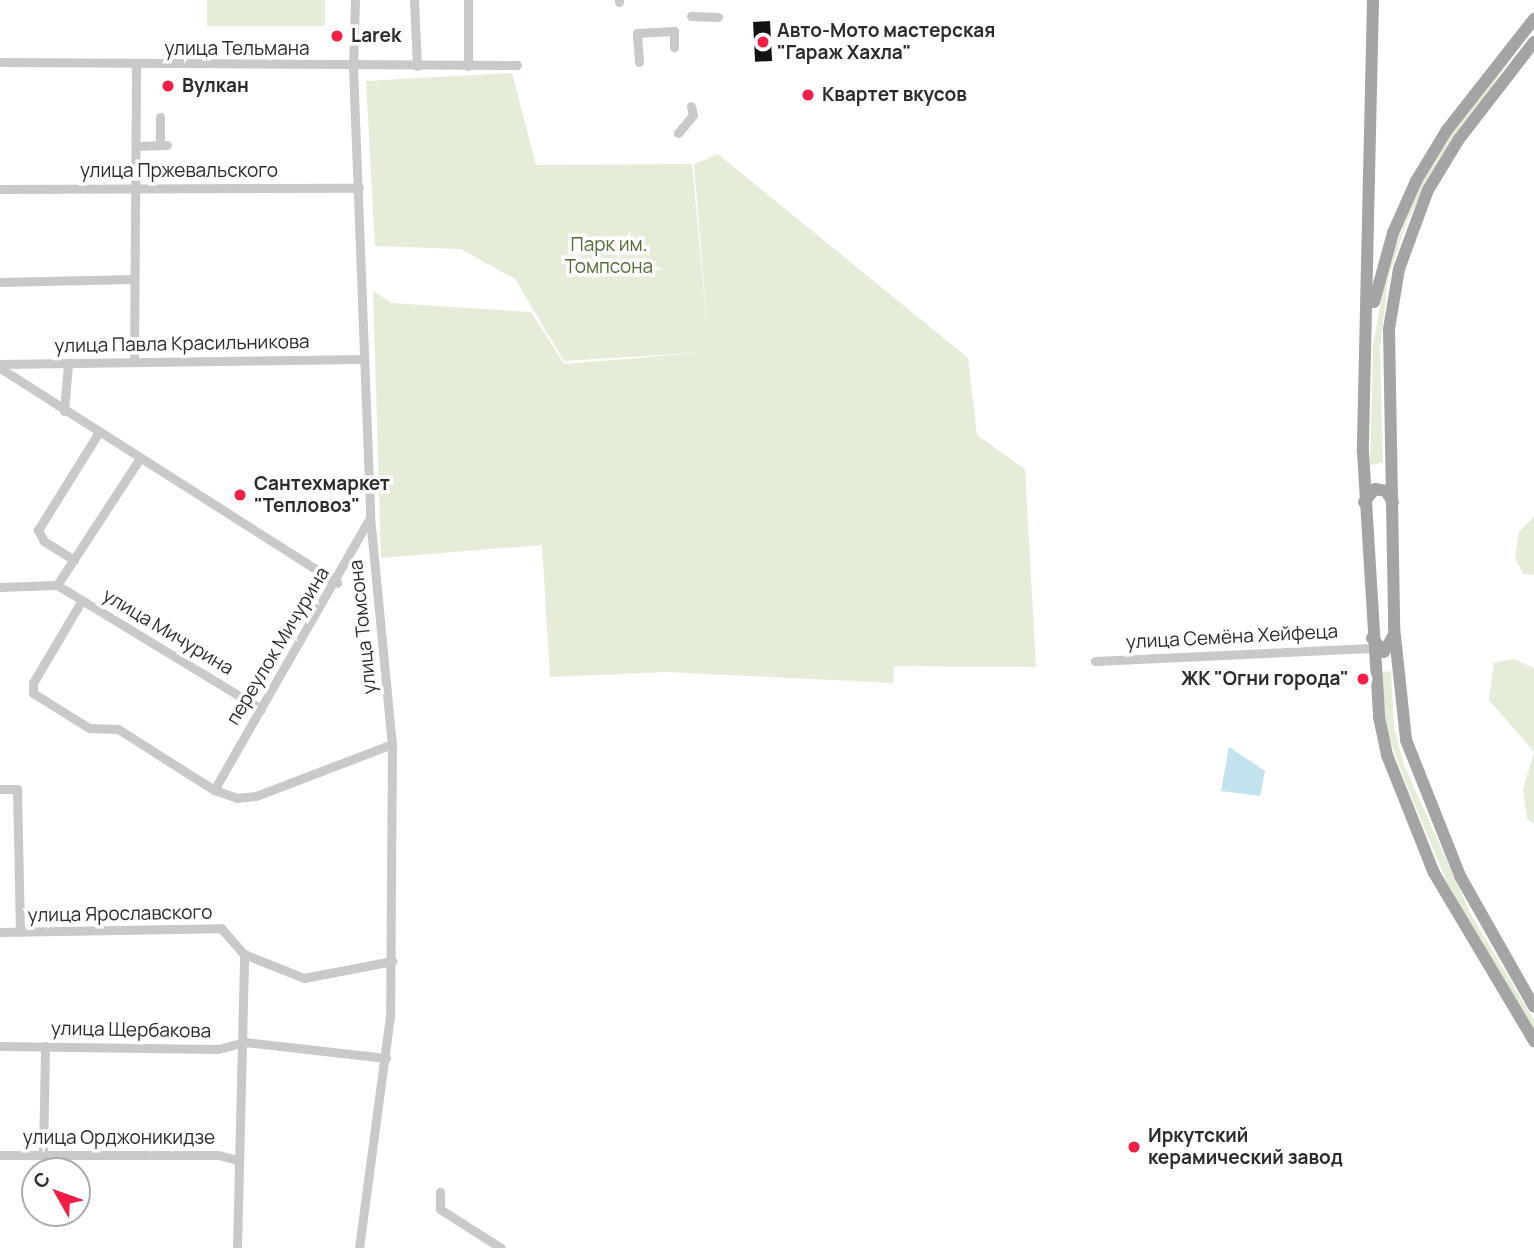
<!DOCTYPE html>
<html>
<head>
<meta charset="utf-8">
<style>
  body { margin:0 }
  #map { position:relative; width:1534px; height:1248px; overflow:hidden; background:#fff; font-family:Manrope,sans-serif }
  div>[style] { position:absolute }
  [style*='--x'] { left:calc(var(--x)*1px); top:calc(var(--y)*1px); width:calc(var(--w)*1px); rotate:calc(var(--a)*1deg) }
  .green>* { inset:0; background:#e5ecd8; transform-origin:0 0 }
  .water>* { inset:0; background:#c2e2ee }
  .building>* { inset:0; background:#131313; transform-origin:0 0 }
  .minor>* { height:9px; margin:-4.5px; padding:0 4.5px; transform-origin:4.5px; border-radius:4.5px; background:#c9c9c9 }
  .major>* { height:12px; margin:-6px; padding:0 6px; transform-origin:6px; border-radius:6px; background:#a4a4a4 }
  .dots>* { width:19px; height:19px; translate:-50% -50%; box-sizing:border-box; border:4px solid #fff; border-radius:50% }
  span { translate:-50% -50%; white-space:nowrap; text-align:center; line-height:1.15; -webkit-text-stroke:7px #fff; paint-order:stroke }
  .poi-label { font-size:19px; color:#2c2c2c; font-weight:700 }
  .left { translate:0 -50%; text-align:left }
  .right { translate:-100% -50%; text-align:right }
  .street-label { font-size:19px; color:#2c2c2c }
  .park-label { font-size:19px; color:#556c36 }
  .north { position:absolute; left:21px; top:1157px; width:70px; height:70px; box-sizing:border-box; background:#fff; border:2px solid #ababab; border-radius:50%; rotate:310deg; font-size:19px; font-weight:700; line-height:28px; text-align:center; color:#2c2c2c }
  .north::after { content:''; display:block; margin:auto; width:24px; height:32px; background:#f41d46; clip-path:polygon(50% 0,100% 100%,50% 72%,0 100%) }
</style>
</head>
<body>
<div id="map">
  <div class="green">
    <div style="left:207px;top:0;width:118px;height:26px"></div>
    <div style="clip-path:polygon(1534px 25px,1430px 177px,1406px 224px,1388px 278px,1380px 350px,1383px 463px,1370px 465px,1373px 346px,1386px 271px,1418px 189px,1460px 121px)"></div>
    <div style="clip-path:polygon(512px 73px,536px 165px,692px 164px,708px 337px,694px 164px,718px 154px,968px 358px,977px 435px,1025px 469px,1036px 667px,894px 666px,893px 683px,667px 672px,550px 677px,542px 545px,381px 558px,373px 291px,392px 303px,531px 312px,564px 364px,710px 352px,564px 361px,515px 279px,461px 249px,375px 246px,366px 81px)"></div>
    <div style="clip-path:polygon(1534px 516px,1534px 575px,1523px 574px,1515px 558px,1519px 532px)"></div>
    <div style="clip-path:polygon(1513px 659px,1534px 668px,1534px 824px,1527px 819px,1523px 789px,1534px 752px,1489px 700px,1494px 663px)"></div>
    <div style="clip-path:polygon(1391px 671px,1394px 728px,1404px 765px,1470px 913px,1534px 1020px,1534px 1033px,1447px 882px,1408px 789px,1388px 735px,1380px 673px)"></div>
  </div>
  <div class="water">
    <div style="clip-path:polygon(1229px 747px,1265px 771px,1260px 796px,1221px 791px)"></div>
  </div>
  <div class="building">
    <div style="left:770px;top:21px;width:40px;height:17px;rotate:87deg"></div>
  </div>
  <div class="minor">
    <div style="--x:355;--y:0;--w:67;--a:91.7"></div>
    <div style="--x:353;--y:67;--w:450;--a:87.8"></div>
    <div style="--x:370;--y:517;--w:228;--a:84.5"></div>
    <div style="--x:392;--y:744;--w:272;--a:90.4"></div>
    <div style="--x:390;--y:1016;--w:234;--a:97.6"></div>
    <div style="--x:414;--y:0;--w:66;--a:87.4"></div>
    <div style="--x:468;--y:0;--w:66;--a:90"></div>
    <div style="--x:619;--y:0;--w:2;--a:90"></div>
    <div style="--x:691;--y:16;--w:27;--a:2"></div>
    <div style="--x:0;--y:62;--w:517;--a:0.33"></div>
    <div style="--x:639;--y:62;--w:29;--a:-94"></div>
    <div style="--x:637;--y:33;--w:37;--a:-3"></div>
    <div style="--x:674;--y:31;--w:16;--a:90"></div>
    <div style="--x:678;--y:133;--w:23;--a:-50"></div>
    <div style="--x:693;--y:115;--w:9;--a:-103"></div>
    <div style="--x:160;--y:145;--w:28;--a:-90"></div>
    <div style="--x:136;--y:146;--w:31;--a:-2"></div>
    <div style="--x:0;--y:189;--w:359;--a:-0.2"></div>
    <div style="--x:0;--y:282;--w:134;--a:-1.3"></div>
    <div style="--x:134;--y:362;--w:295;--a:-89.6"></div>
    <div style="--x:0;--y:364;--w:364;--a:-0.8"></div>
    <div style="--x:0;--y:368;--w:400;--a:32.5"></div>
    <div style="--x:64;--y:411;--w:47;--a:-85.1"></div>
    <div style="--x:74;--y:560;--w:36;--a:-148"></div>
    <div style="--x:44;--y:541;--w:13;--a:-119"></div>
    <div style="--x:38;--y:530;--w:115;--a:-58.1"></div>
    <div style="--x:57;--y:585;--w:239;--a:31.3"></div>
    <div style="--x:0;--y:587;--w:57;--a:-2"></div>
    <div style="--x:57;--y:585;--w:152;--a:-56.8"></div>
    <div style="--x:82;--y:600;--w:96;--a:120.6"></div>
    <div style="--x:33;--y:683;--w:10;--a:90"></div>
    <div style="--x:33;--y:693;--w:66;--a:32"></div>
    <div style="--x:89;--y:728;--w:29;--a:2"></div>
    <div style="--x:118;--y:729;--w:114;--a:32.4"></div>
    <div style="--x:214;--y:790;--w:24;--a:19"></div>
    <div style="--x:237;--y:798;--w:19;--a:-6"></div>
    <div style="--x:256;--y:796;--w:146;--a:-20.9"></div>
    <div style="--x:1095;--y:661;--w:276;--a:-2.7"></div>
    <div style="--x:0;--y:789;--w:17;--a:0"></div>
    <div style="--x:17;--y:789;--w:143;--a:88.8"></div>
    <div style="--x:214;--y:790;--w:312;--a:-60.2"></div>
    <div style="--x:0;--y:932;--w:221;--a:-1"></div>
    <div style="--x:221;--y:928;--w:35;--a:49"></div>
    <div style="--x:244;--y:954;--w:65;--a:21.8"></div>
    <div style="--x:304;--y:978;--w:90;--a:-10.9"></div>
    <div style="--x:0;--y:1046;--w:218;--a:0.8"></div>
    <div style="--x:218;--y:1049;--w:28;--a:-15"></div>
    <div style="--x:245;--y:1042;--w:142;--a:6.5"></div>
    <div style="--x:0;--y:1155;--w:218;--a:0"></div>
    <div style="--x:218;--y:1155;--w:21;--a:14"></div>
    <div style="--x:43;--y:1155;--w:109;--a:-88.9"></div>
    <div style="--x:440;--y:1192;--w:17;--a:90"></div>
    <div style="--x:440;--y:1209;--w:72;--a:32.6"></div>
    <div style="--x:237;--y:1248;--w:294;--a:-88.6"></div>
  </div>
  <div class="major">
    <div style="--x:1373;--y:0;--w:452;--a:91.3"></div>
    <div style="--x:1363;--y:452;--w:265;--a:86.5"></div>
    <div style="--x:1379;--y:717;--w:39;--a:78"></div>
    <div style="--x:1387;--y:755;--w:127;--a:68.3"></div>
    <div style="--x:1434;--y:873;--w:196;--a:59.2"></div>
    <div style="--x:1534;--y:42;--w:123;--a:127.7"></div>
    <div style="--x:1459;--y:139;--w:60;--a:121.3"></div>
    <div style="--x:1428;--y:190;--w:84;--a:110.2"></div>
    <div style="--x:1399;--y:269;--w:61;--a:99.5"></div>
    <div style="--x:1389;--y:329;--w:298;--a:89"></div>
    <div style="--x:1394;--y:627;--w:114;--a:83.9"></div>
    <div style="--x:1406;--y:740;--w:146;--a:68.3"></div>
    <div style="--x:1460;--y:876;--w:150;--a:60.5"></div>
    <div style="--x:1374;--y:302;--w:72;--a:-74.6"></div>
    <div style="--x:1393;--y:233;--w:57;--a:-66.1"></div>
    <div style="--x:1416;--y:181;--w:60;--a:-58.7"></div>
    <div style="--x:1447;--y:130;--w:141;--a:-51.9"></div>
    <div style="--x:1364;--y:502;--w:17;--a:-50"></div>
    <div style="--x:1375;--y:489;--w:11;--a:10"></div>
    <div style="--x:1386;--y:491;--w:13;--a:58"></div>
    <div style="--x:1372;--y:638;--w:18;--a:49"></div>
    <div style="--x:1384;--y:652;--w:20;--a:-60"></div>
  </div>
  <div class="dots">
    <div style="left:337px;top:36px;background:#f41d46"></div>
    <div style="left:763px;top:42px;background:#f41d46"></div>
    <div style="left:168px;top:86px;background:#f41d46"></div>
    <div style="left:808px;top:95px;background:#f41d46"></div>
    <div style="left:240px;top:495px;background:#f41d46"></div>
    <div style="left:1363px;top:679px;background:#f41d46"></div>
    <div style="left:1134px;top:1147px;background:#f41d46"></div>
  </div>
  <div class="poi-label">
    <span class="left" style="left:777px;top:42px">Авто-Мото мастерская<br>"Гараж Хахла"</span>
    <span class="left" style="left:351px;top:36px">Larek</span>
    <span class="left" style="left:182px;top:86px">Вулкан</span>
    <span class="left" style="left:822px;top:95px">Квартет вкусов</span>
    <span class="left" style="left:254px;top:495px">Сантехмаркет<br>"Тепловоз"</span>
    <span class="right" style="left:1349px;top:679px">ЖК "Огни города"</span>
    <span class="left" style="left:1148px;top:1147px">Иркутский<br>керамический завод</span>
  </div>
  <div class="street-label">
    <span style="left:237px;top:49px">улица Тельмана</span>
    <span style="left:179px;top:171px">улица Пржевальского</span>
    <span style="left:182px;top:344px;rotate:-1deg">улица Павла Красильникова</span>
    <span style="left:363px;top:627px;rotate:-96deg">улица Томсона</span>
    <span style="left:168px;top:632px;rotate:31deg">улица Мичурина</span>
    <span style="left:1232px;top:637px;rotate:-3deg">улица Семёна Хейфеца</span>
    <span style="left:278px;top:646px;rotate:-59deg">переулок Мичурина</span>
    <span style="left:120px;top:914px;rotate:-1deg">улица Ярославского</span>
    <span style="left:131px;top:1030px;rotate:1deg">улица Щербакова</span>
    <span style="left:119px;top:1138px">улица Орджоникидзе</span>
  </div>
  <div class="park-label">
    <span style="left:609px;top:256px">Парк им.<br>Томпсона</span>
  </div>
  <div class="north">С</div>
</div>
</body>
</html>
